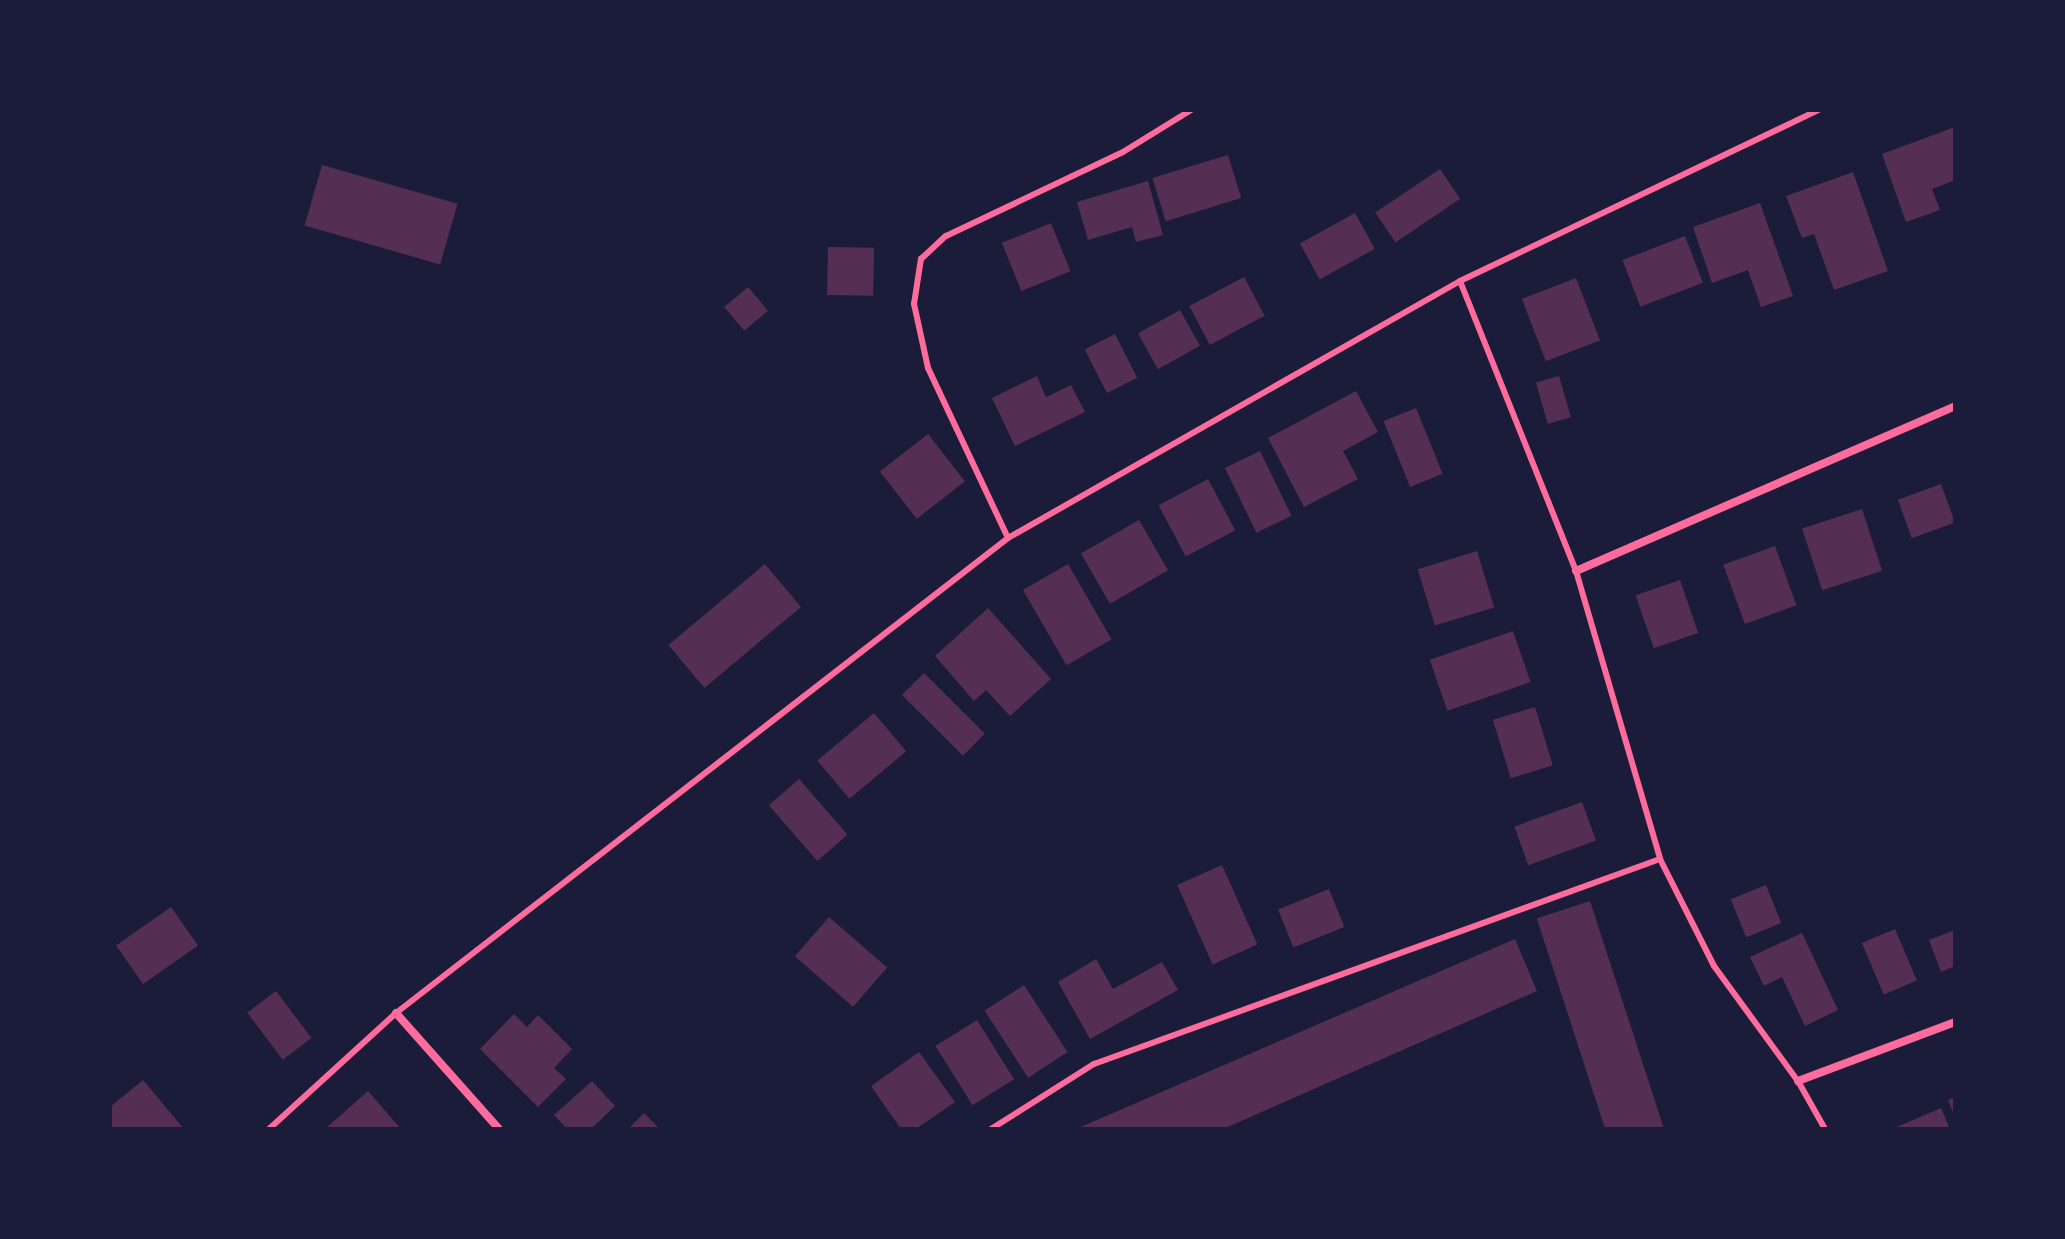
<!DOCTYPE html>
<html>
<head>
<meta charset="utf-8">
<style>
  body { margin:0 }
  #map { position:relative; width:2065px; height:1239px; overflow:hidden; background:#1b1b3a; font-family:"IBM Plex Serif",serif }
  div>[style] { position:absolute }
  [style*='--x'] { left:calc(var(--x)*1px); top:calc(var(--y)*1px); width:calc(var(--w)*1px); rotate:calc(var(--a)*1deg) }
  .building>* { inset:0; background:#542f53; transform-origin:0 0 }
  .service>* { height:6px; margin:-3px; padding:0 3px; transform-origin:3px; border-radius:3px; background:#ff6b9d }
  .minor>* { height:8px; margin:-4px; padding:0 4px; transform-origin:4px; border-radius:4px; background:#ff6b9d }
  span { translate:-50% -50%; white-space:nowrap; text-align:center; line-height:1.15; -webkit-text-stroke:8px #1b1b3a; paint-order:stroke }
  .frame { position:absolute; inset:0; border:112px solid #1b1b3a; pointer-events:none }
</style>
</head>
<body>
<div id="map">
  <div class="building">
    <div style="clip-path:polygon(1955px 127px,1955px 180px,1932px 189px,1940px 210px,1906px 222px,1882px 154px)"></div>
    <div style="left:1228px;top:155px;width:45px;height:79px;rotate:73deg"></div>
    <div style="left:322px;top:165px;width:141px;height:63px;rotate:16deg"></div>
    <div style="left:1440px;top:169px;width:36px;height:78px;rotate:56deg"></div>
    <div style="clip-path:polygon(1853px 172px,1888px 271px,1834px 290px,1814px 234px,1802px 238px,1786px 196px)"></div>
    <div style="clip-path:polygon(1148px 181px,1163px 235px,1136px 242px,1132px 227px,1088px 240px,1077px 202px)"></div>
    <div style="clip-path:polygon(1760px 203px,1793px 296px,1761px 307px,1748px 270px,1712px 283px,1693px 227px)"></div>
    <div style="left:1355px;top:213px;width:41px;height:63px;rotate:61deg"></div>
    <div style="left:1051px;top:223px;width:52px;height:53px;rotate:68deg"></div>
    <div style="left:1685px;top:236px;width:50px;height:67px;rotate:69deg"></div>
    <div style="left:828px;top:247px;width:46px;height:48px;rotate:1deg"></div>
    <div style="left:1244px;top:277px;width:44px;height:62px;rotate:62deg"></div>
    <div style="left:1576px;top:278px;width:67px;height:58px;rotate:69deg"></div>
    <div style="left:748px;top:287px;width:31px;height:31px;rotate:50deg"></div>
    <div style="left:1180px;top:310px;width:41px;height:48px;rotate:61deg"></div>
    <div style="left:1115px;top:334px;width:49px;height:34px;rotate:63deg"></div>
    <div style="clip-path:polygon(1037px 376px,1046px 397px,1071px 385px,1085px 412px,1015px 446px,992px 398px)"></div>
    <div style="left:1559px;top:376px;width:43px;height:24px;rotate:74deg"></div>
    <div style="clip-path:polygon(1356px 391px,1378px 432px,1343px 451px,1358px 479px,1304px 507px,1268px 438px)"></div>
    <div style="left:1416px;top:408px;width:71px;height:35px;rotate:68deg"></div>
    <div style="left:928px;top:434px;width:60px;height:61px;rotate:52deg"></div>
    <div style="left:1260px;top:451px;width:72px;height:39px;rotate:64deg"></div>
    <div style="left:1208px;top:479px;width:58px;height:56px;rotate:62deg"></div>
    <div style="left:1941px;top:484px;width:41px;height:46px;rotate:70deg"></div>
    <div style="left:1862px;top:509px;width:65px;height:63px;rotate:72deg"></div>
    <div style="left:1139px;top:520px;width:58px;height:67px;rotate:60deg"></div>
    <div style="left:1775px;top:546px;width:63px;height:55px;rotate:70deg"></div>
    <div style="left:1477px;top:551px;width:59px;height:62px;rotate:73deg"></div>
    <div style="left:765px;top:564px;width:56px;height:126px;rotate:50deg"></div>
    <div style="left:1068px;top:564px;width:87px;height:52px;rotate:60deg"></div>
    <div style="left:1680px;top:580px;width:56px;height:47px;rotate:71deg"></div>
    <div style="clip-path:polygon(988px 608px,1051px 679px,1010px 716px,986px 690px,974px 701px,935px 656px)"></div>
    <div style="left:1513px;top:631px;width:54px;height:88px;rotate:71deg"></div>
    <div style="left:924px;top:673px;width:86px;height:31px;rotate:45deg"></div>
    <div style="left:1535px;top:707px;width:61px;height:44px;rotate:73deg"></div>
    <div style="left:874px;top:713px;width:50px;height:74px;rotate:50deg"></div>
    <div style="left:799px;top:779px;width:74px;height:40px;rotate:49deg"></div>
    <div style="left:1582px;top:802px;width:41px;height:72px;rotate:70deg"></div>
    <div style="left:1222px;top:865px;width:87px;height:49px;rotate:66deg"></div>
    <div style="left:1766px;top:885px;width:41px;height:38px;rotate:68deg"></div>
    <div style="left:1329px;top:889px;width:41px;height:55px;rotate:68deg"></div>
    <div style="left:1590px;top:901px;width:240px;height:56px;rotate:72deg"></div>
    <div style="left:171px;top:907px;width:47px;height:67px;rotate:55deg"></div>
    <div style="left:829px;top:917px;width:77px;height:52px;rotate:41deg"></div>
    <div style="left:1895px;top:929px;width:56px;height:36px;rotate:67deg"></div>
    <div style="clip-path:polygon(1955px 930px,1955px 966px,1941px 972px,1929px 940px)"></div>
    <div style="clip-path:polygon(1802px 933px,1838px 1010px,1805px 1026px,1782px 977px,1764px 986px,1750px 957px)"></div>
    <div style="clip-path:polygon(1515px 939px,1537px 991px,1223px 1129px,1076px 1129px)"></div>
    <div style="clip-path:polygon(1096px 959px,1113px 989px,1162px 962px,1178px 990px,1090px 1039px,1058px 982px)"></div>
    <div style="left:1024px;top:985px;width:80px;height:47px;rotate:57deg"></div>
    <div style="left:276px;top:991px;width:59px;height:36px;rotate:53deg"></div>
    <div style="clip-path:polygon(514px 1014px,527px 1027px,538px 1015px,572px 1049px,554px 1068px,566px 1079px,538px 1107px,480px 1049px)"></div>
    <div style="left:977px;top:1020px;width:70px;height:49px;rotate:58deg"></div>
    <div style="clip-path:polygon(919px 1052px,955px 1102px,916px 1129px,901px 1129px,871px 1086px)"></div>
    <div style="clip-path:polygon(143px 1080px,184px 1129px,110px 1129px,110px 1107px)"></div>
    <div style="clip-path:polygon(592px 1081px,615px 1106px,591px 1129px,567px 1129px,554px 1115px)"></div>
    <div style="clip-path:polygon(368px 1091px,401px 1129px,325px 1129px)"></div>
    <div style="clip-path:polygon(1955px 1097px,1955px 1117px,1948px 1100px)"></div>
    <div style="clip-path:polygon(1941px 1108px,1950px 1129px,1892px 1129px)"></div>
    <div style="clip-path:polygon(644px 1113px,660px 1129px,628px 1129px)"></div>
  </div>
  <div class="service">
    <div style="--x:1460;--y:281;--w:312;--a:68.2"></div>
    <div style="--x:1576;--y:571;--w:300;--a:73.7"></div>
    <div style="--x:1660;--y:859;--w:120;--a:63.2"></div>
    <div style="--x:1714;--y:966;--w:142;--a:53.9"></div>
    <div style="--x:1798;--y:1081;--w:55;--a:60.6"></div>
    <div style="--x:1008;--y:538;--w:188;--a:-115.2"></div>
    <div style="--x:928;--y:368;--w:66;--a:-102.3"></div>
    <div style="--x:914;--y:304;--w:46;--a:-81.2"></div>
    <div style="--x:921;--y:259;--w:34;--a:-43"></div>
    <div style="--x:946;--y:236;--w:196;--a:-25.4"></div>
    <div style="--x:1123;--y:152;--w:80;--a:-31.7"></div>
    <div style="--x:269;--y:1129;--w:172;--a:-42.4"></div>
    <div style="--x:396;--y:1013;--w:775;--a:-37.82"></div>
    <div style="--x:1008;--y:538;--w:520;--a:-29.62"></div>
    <div style="--x:1460;--y:281;--w:398;--a:-25.5"></div>
    <div style="--x:991;--y:1129;--w:122;--a:-32.3"></div>
    <div style="--x:1094;--y:1064;--w:602;--a:-19.91"></div>
  </div>
  <div class="minor">
    <div style="--x:1576;--y:571;--w:413;--a:-23.5"></div>
    <div style="--x:396;--y:1013;--w:155;--a:48.4"></div>
    <div style="--x:1798;--y:1081;--w:168;--a:-20.6"></div>
  </div>
  <div class="frame"></div>
</div>
</body>
</html>
